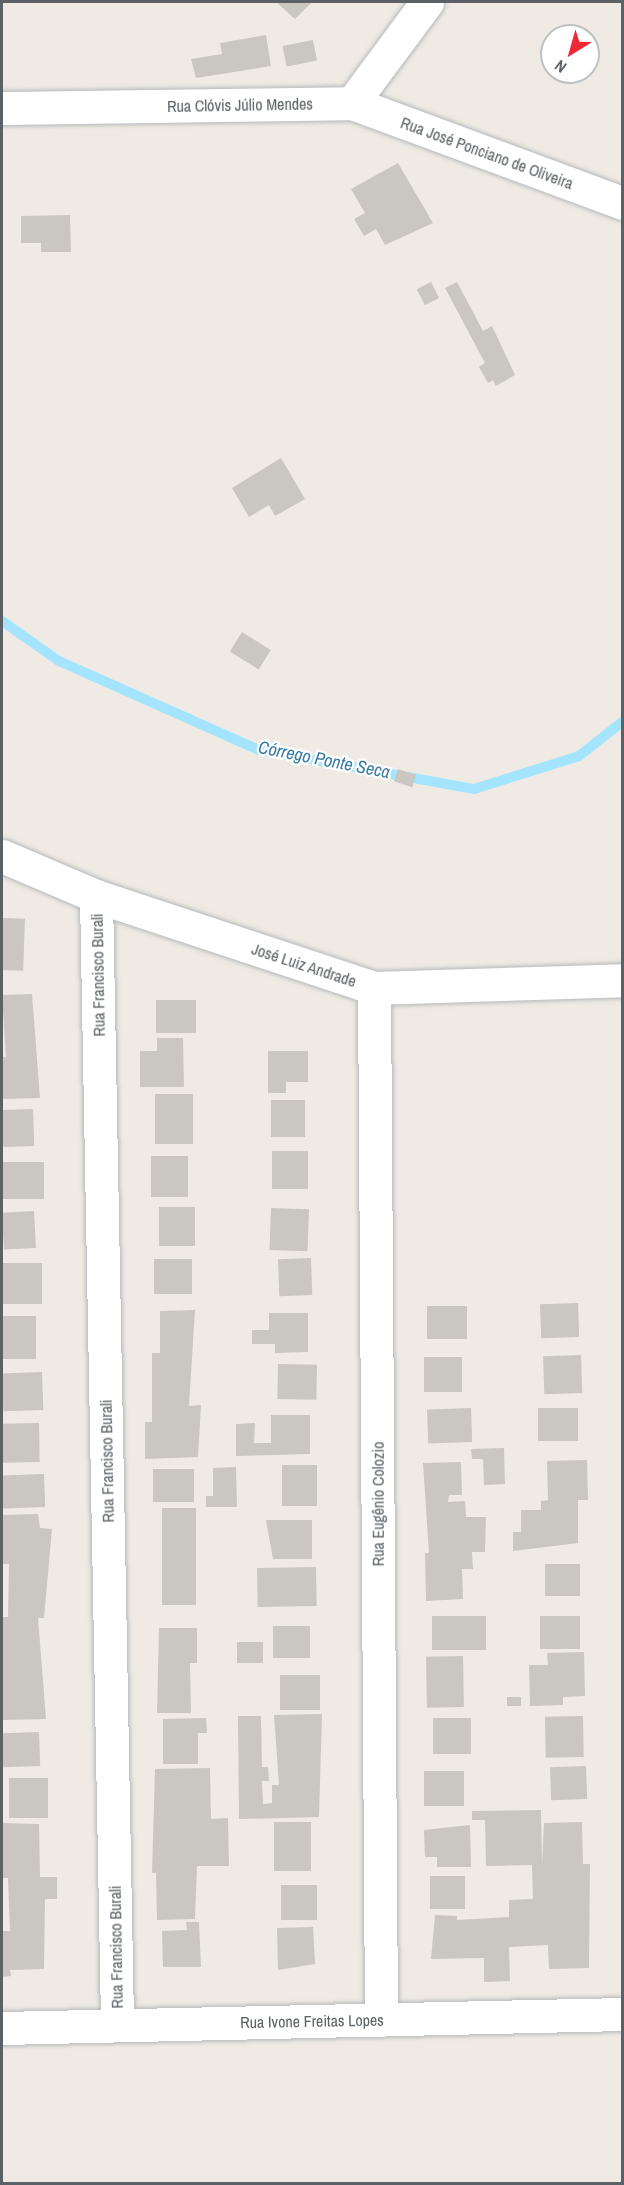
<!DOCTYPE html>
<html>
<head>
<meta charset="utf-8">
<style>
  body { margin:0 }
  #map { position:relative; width:624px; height:2185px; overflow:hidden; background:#efebe4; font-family:"Archivo Narrow",sans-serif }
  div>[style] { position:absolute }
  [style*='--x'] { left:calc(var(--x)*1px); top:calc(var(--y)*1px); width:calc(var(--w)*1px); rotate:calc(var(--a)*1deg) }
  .stream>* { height:10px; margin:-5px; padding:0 5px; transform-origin:5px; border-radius:5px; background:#a4e4ff }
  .building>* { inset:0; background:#cac6c0; transform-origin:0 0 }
  .roads { filter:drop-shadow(0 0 2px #b5b8bc) drop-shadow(0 0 2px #b5b8bc) }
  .minor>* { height:33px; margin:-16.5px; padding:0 16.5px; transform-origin:16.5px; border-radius:16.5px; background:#fff }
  span { translate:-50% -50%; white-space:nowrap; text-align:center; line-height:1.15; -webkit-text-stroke:4.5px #fff; paint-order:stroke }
  .street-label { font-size:16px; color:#5c6165 }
  .water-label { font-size:18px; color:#377ba3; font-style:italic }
  .frame { position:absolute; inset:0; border:3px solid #5c6165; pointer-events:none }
  .north { position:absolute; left:540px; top:24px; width:60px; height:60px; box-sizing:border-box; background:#fff; border:2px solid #bec0c1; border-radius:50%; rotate:217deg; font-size:16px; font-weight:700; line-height:24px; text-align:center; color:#5c6165 }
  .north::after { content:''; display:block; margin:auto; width:21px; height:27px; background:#f12935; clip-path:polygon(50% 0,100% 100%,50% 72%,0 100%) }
</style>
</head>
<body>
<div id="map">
  <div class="stream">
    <div style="--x:2;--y:621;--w:70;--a:35.1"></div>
    <div style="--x:59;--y:661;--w:219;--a:24"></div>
    <div style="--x:259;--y:750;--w:219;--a:10.3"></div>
    <div style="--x:474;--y:789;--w:110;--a:-17.4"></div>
    <div style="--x:579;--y:756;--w:55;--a:-38.3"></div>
  </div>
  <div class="building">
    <div style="clip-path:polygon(276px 2px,312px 2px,295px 19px)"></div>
    <div style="clip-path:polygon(266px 35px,271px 66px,196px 78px,191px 59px,222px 54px,220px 43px)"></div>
    <div style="left:313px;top:40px;width:21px;height:31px;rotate:79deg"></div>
    <div style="clip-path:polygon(398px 163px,433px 223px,385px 245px,376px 229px,364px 236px,354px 219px,365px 213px,351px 189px)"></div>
    <div style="clip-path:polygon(70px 215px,71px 252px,41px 252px,41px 243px,21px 243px,21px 216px)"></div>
    <div style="left:431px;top:282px;width:18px;height:16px;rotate:63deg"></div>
    <div style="clip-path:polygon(457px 282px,483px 331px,492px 326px,515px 375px,496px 386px,493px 380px,488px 383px,479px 367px,485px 363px,445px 288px)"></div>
    <div style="clip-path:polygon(281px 458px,305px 499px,275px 516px,269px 505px,249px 517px,232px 488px)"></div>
    <div style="left:242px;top:632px;width:34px;height:23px;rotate:32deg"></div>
    <div style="left:398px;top:769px;width:19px;height:13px;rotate:18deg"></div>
    <div style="left:2px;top:918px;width:23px;height:52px;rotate:2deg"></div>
    <div style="clip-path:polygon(32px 994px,40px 1098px,2px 1099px,2px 1057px,6px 1057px,2px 995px)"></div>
    <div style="left:156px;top:1000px;width:40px;height:33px"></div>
    <div style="clip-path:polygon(157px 1038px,183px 1038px,184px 1087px,140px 1087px,140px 1051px,157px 1051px)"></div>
    <div style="clip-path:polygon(268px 1051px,308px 1051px,308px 1082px,286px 1082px,286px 1093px,268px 1093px)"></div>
    <div style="left:155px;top:1094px;width:38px;height:50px"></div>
    <div style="left:271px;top:1100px;width:34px;height:37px"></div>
    <div style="left:33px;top:1109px;width:37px;height:31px;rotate:88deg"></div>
    <div style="left:308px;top:1151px;width:38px;height:36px;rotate:90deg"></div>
    <div style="left:188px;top:1156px;width:41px;height:37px;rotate:90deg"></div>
    <div style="left:44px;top:1162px;width:37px;height:42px;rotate:90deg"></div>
    <div style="left:159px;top:1207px;width:36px;height:39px"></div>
    <div style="left:271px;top:1208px;width:38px;height:42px;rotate:2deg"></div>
    <div style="left:34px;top:1211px;width:37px;height:32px;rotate:87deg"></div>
    <div style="left:311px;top:1258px;width:37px;height:33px;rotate:88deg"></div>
    <div style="left:154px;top:1259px;width:38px;height:35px"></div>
    <div style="left:42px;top:1263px;width:41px;height:40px;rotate:90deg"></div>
    <div style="left:578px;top:1303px;width:34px;height:38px;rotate:88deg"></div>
    <div style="left:467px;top:1306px;width:33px;height:40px;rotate:90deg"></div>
    <div style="clip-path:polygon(195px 1310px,189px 1406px,201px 1405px,198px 1457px,145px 1459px,145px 1422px,152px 1422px,152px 1353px,160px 1353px,160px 1311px)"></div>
    <div style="clip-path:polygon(269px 1313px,308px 1313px,308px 1352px,275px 1353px,275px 1344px,252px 1344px,252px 1330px,269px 1330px)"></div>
    <div style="left:2px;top:1316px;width:34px;height:43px"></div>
    <div style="left:581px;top:1355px;width:38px;height:38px;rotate:88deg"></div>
    <div style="left:462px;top:1357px;width:35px;height:38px;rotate:90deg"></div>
    <div style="left:278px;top:1364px;width:39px;height:35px;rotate:1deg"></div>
    <div style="left:42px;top:1372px;width:38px;height:40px;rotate:88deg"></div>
    <div style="left:471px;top:1408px;width:34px;height:44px;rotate:88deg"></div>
    <div style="left:538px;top:1408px;width:40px;height:33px"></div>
    <div style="clip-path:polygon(271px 1415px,310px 1415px,310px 1454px,236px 1456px,236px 1424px,255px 1423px,254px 1443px,271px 1443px)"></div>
    <div style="left:39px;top:1423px;width:39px;height:37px;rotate:89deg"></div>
    <div style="clip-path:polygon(504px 1448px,505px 1484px,484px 1485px,483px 1459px,472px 1459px,471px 1449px)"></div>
    <div style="clip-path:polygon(587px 1460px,588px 1500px,578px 1500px,578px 1543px,513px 1551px,513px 1532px,521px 1532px,521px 1510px,541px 1510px,541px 1501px,548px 1500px,547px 1461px)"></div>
    <div style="clip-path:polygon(461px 1462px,462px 1495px,449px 1495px,448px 1502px,465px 1501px,466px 1517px,486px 1517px,485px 1552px,472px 1552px,473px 1569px,462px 1569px,463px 1599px,426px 1601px,425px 1553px,429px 1553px,423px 1463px)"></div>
    <div style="left:317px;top:1465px;width:41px;height:35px;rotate:90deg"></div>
    <div style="clip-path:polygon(236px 1467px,237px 1507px,206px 1507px,206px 1496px,213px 1496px,213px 1468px)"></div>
    <div style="left:153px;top:1469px;width:41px;height:33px"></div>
    <div style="left:44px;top:1474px;width:33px;height:42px;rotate:88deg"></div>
    <div style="left:162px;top:1508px;width:34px;height:97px"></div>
    <div style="clip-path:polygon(38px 1514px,40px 1528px,52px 1529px,44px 1618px,38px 1618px,46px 1719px,2px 1720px,2px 1617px,8px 1617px,9px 1564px,2px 1564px,2px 1515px)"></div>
    <div style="clip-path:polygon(266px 1520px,312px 1520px,312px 1559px,273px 1559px)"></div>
    <div style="left:545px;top:1564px;width:35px;height:32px"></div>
    <div style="left:316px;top:1567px;width:39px;height:59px;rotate:89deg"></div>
    <div style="left:432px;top:1616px;width:54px;height:34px"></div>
    <div style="left:540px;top:1616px;width:40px;height:33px"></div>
    <div style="left:273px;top:1626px;width:37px;height:32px"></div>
    <div style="clip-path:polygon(159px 1628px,197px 1628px,197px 1663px,190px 1663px,191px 1713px,157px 1713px)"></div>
    <div style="left:237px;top:1642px;width:26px;height:21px"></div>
    <div style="clip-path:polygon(584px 1652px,585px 1696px,563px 1697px,563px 1705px,530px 1706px,529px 1665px,548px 1665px,547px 1653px)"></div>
    <div style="left:463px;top:1656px;width:51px;height:37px;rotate:89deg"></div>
    <div style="left:320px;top:1675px;width:35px;height:40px;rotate:90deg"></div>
    <div style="left:507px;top:1697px;width:14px;height:9px"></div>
    <div style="clip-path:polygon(322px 1714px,319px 1817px,239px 1819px,238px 1716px,261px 1716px,262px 1767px,268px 1767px,269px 1781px,262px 1781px,263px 1804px,272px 1803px,272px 1785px,279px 1785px,274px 1715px)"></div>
    <div style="left:583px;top:1716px;width:41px;height:38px;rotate:89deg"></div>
    <div style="clip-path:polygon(206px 1718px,207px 1733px,198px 1733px,198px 1764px,163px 1764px,163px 1719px)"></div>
    <div style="left:471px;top:1718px;width:36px;height:38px;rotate:90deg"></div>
    <div style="left:39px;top:1732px;width:34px;height:37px;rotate:88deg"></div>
    <div style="left:586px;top:1766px;width:33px;height:36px;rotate:88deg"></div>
    <div style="clip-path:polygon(210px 1768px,211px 1819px,228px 1818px,229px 1866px,197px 1866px,195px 1919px,157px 1920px,156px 1873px,152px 1873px,155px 1769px)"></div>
    <div style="left:464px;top:1771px;width:35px;height:40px;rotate:90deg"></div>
    <div style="left:9px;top:1778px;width:39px;height:40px"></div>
    <div style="clip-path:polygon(541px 1810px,542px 1865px,544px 1823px,582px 1822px,583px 1864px,590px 1864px,589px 1968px,549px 1969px,548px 1945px,509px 1947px,510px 1981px,484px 1982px,484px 1958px,431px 1959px,435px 1915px,457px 1916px,457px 1920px,509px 1917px,509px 1900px,533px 1899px,532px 1865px,486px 1866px,485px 1820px,472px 1820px,472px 1811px)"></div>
    <div style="left:311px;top:1822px;width:49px;height:37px;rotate:90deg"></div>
    <div style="clip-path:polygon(2px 1823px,39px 1824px,40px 1877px,57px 1877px,57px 1899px,45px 1899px,44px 1969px,10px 1970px,11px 1976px,2px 1977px,2px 1931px,10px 1931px,8px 1878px,2px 1878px)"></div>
    <div style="clip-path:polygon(470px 1825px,471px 1867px,437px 1867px,437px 1857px,425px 1857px,424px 1830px)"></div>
    <div style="left:430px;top:1876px;width:35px;height:33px"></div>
    <div style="left:317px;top:1885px;width:35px;height:36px;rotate:90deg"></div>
    <div style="clip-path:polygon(186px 1922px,199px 1922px,201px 1967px,163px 1967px,162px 1931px,187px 1930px)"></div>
    <div style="clip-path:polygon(313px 1927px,315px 1964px,278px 1970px,277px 1928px)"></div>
  </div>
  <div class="roads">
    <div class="minor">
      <div style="--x:352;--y:103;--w:288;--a:20.3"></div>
      <div style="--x:2;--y:108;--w:350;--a:-0.8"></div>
      <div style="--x:352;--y:103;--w:126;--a:-53.4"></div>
      <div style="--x:2;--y:856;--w:102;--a:23.1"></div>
      <div style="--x:96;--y:896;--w:293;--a:18.3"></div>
      <div style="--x:374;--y:988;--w:248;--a:-1.8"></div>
      <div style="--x:96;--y:896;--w:1129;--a:88.93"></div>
      <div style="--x:374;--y:988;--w:1032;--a:89.61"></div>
      <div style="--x:2;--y:2028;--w:620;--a:-1.29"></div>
    </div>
  </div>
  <div class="street-label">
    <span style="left:240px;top:105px;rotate:-1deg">Rua Clóvis Júlio Mendes</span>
    <span style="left:487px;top:153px;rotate:20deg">Rua José Ponciano de Oliveira</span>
    <span style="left:304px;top:965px;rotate:18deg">José Luiz Andrade</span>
    <span style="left:98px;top:975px;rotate:-91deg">Rua Francisco Burali</span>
    <span style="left:107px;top:1461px;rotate:-91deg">Rua Francisco Burali</span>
    <span style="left:378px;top:1504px;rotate:-90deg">Rua Eugênio Colozio</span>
    <span style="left:116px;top:1947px;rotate:-91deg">Rua Francisco Burali</span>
    <span style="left:312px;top:2021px;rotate:-1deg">Rua Ivone Freitas Lopes</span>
  </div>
  <div class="water-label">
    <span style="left:324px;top:760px;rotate:11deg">Córrego Ponte Seca</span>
  </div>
  <div class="frame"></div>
  <div class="north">N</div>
</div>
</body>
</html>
